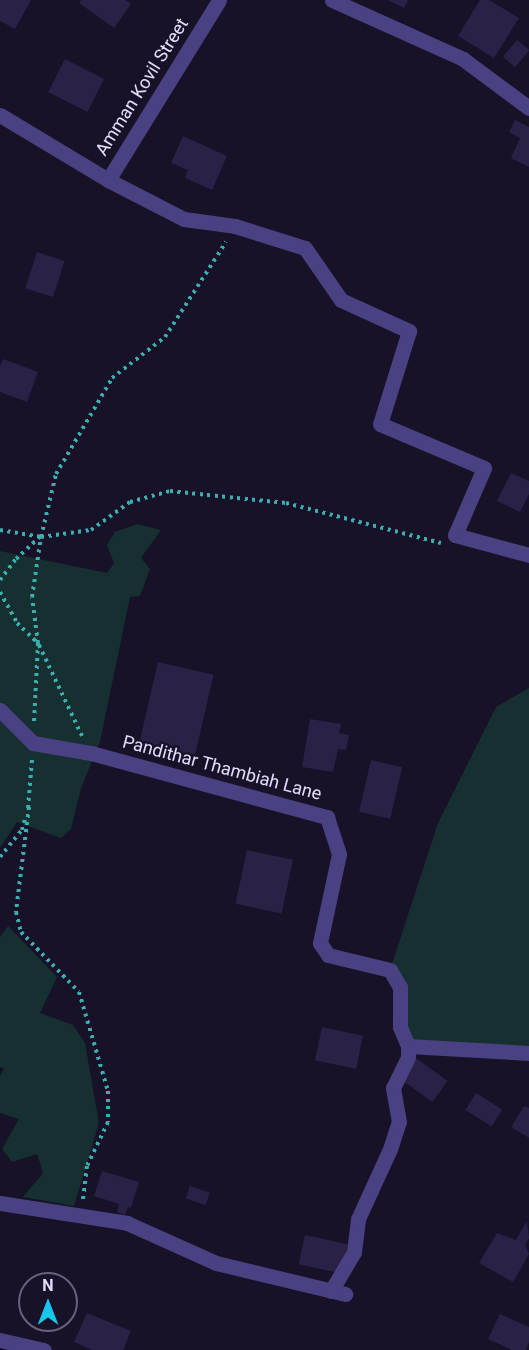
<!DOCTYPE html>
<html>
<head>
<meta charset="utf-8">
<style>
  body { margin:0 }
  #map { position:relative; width:529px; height:1350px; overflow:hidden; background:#171227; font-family:Roboto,sans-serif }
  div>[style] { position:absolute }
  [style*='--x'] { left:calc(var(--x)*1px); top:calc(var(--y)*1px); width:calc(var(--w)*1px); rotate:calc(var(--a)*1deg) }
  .green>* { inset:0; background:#162f31 }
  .building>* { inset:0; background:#2b2046; transform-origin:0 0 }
  .path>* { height:4px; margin-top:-2px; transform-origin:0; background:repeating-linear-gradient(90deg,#3baeb0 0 3px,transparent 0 7.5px) }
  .street>* { height:15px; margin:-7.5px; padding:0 7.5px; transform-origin:7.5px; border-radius:7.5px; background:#494182 }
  span { translate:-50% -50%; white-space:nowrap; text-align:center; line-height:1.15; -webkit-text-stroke:4.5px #171227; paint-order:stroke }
  .street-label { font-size:18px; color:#e2dbfc }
  .north { position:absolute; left:18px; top:1272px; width:60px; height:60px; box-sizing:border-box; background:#171227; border:2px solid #68627c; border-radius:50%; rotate:0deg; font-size:16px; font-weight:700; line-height:24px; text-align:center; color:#e2dbfc }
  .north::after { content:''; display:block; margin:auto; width:21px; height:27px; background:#18c5eb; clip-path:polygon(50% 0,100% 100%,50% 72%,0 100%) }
</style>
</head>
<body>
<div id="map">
  <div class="green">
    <div style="clip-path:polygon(137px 524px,161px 530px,141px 558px,150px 569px,140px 596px,130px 597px,100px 742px,81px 788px,71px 829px,61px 838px,17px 822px,0 848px,0 551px,107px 573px,114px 563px,107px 545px,115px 532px)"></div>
    <div style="clip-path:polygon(529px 688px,529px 1053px,408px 1046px,390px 970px,438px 823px,496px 707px)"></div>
    <div style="clip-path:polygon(8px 926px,57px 977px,40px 1013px,73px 1025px,85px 1043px,99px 1123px,74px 1206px,23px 1197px,43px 1173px,37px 1154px,12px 1162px,2px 1149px,19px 1119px,0 1113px,0 1076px,4px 1069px,0 1067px,0 937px)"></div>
  </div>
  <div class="building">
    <div style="clip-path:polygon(0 0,31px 0,15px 29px,0 21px)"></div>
    <div style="clip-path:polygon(81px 0,125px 0,131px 4px,114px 28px,79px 3px)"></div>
    <div style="clip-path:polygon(388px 0,408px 0,404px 8px)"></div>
    <div style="clip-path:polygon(480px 0,489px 0,519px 18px,494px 58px,458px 36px)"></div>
    <div style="left:517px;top:40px;width:16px;height:22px;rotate:40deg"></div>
    <div style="left:65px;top:59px;width:44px;height:37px;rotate:27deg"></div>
    <div style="clip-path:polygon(515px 120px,529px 127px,529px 167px,511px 158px,520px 138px,509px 132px)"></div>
    <div style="clip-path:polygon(183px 136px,227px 156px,212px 190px,185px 178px,188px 170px,171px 163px)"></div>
    <div style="left:37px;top:252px;width:29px;height:38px;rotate:18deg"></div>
    <div style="clip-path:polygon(3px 359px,38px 372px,27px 402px,0 392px,0 366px)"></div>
    <div style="clip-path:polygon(511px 473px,529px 481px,529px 494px,520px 512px,497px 501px)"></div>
    <div style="left:158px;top:662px;width:57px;height:83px;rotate:13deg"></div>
    <div style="clip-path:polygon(310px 719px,341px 724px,339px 733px,349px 735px,346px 750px,338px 749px,333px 772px,302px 767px)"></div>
    <div style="left:371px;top:760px;width:32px;height:53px;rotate:13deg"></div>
    <div style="left:247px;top:850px;width:47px;height:55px;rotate:12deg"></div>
    <div style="left:322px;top:1027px;width:42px;height:34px;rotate:12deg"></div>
    <div style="left:416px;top:1058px;width:39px;height:26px;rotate:36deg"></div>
    <div style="left:476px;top:1093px;width:31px;height:20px;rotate:32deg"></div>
    <div style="clip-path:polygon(524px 1106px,529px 1108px,529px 1138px,511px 1127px)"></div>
    <div style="clip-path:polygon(102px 1171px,139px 1182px,131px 1208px,128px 1207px,125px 1215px,117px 1212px,119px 1204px,94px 1196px)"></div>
    <div style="left:190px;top:1186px;width:21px;height:13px;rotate:19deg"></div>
    <div style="clip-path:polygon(527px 1221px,529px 1238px,525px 1245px,529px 1254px,513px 1282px,479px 1263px,497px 1233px,516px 1240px)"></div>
    <div style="left:305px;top:1235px;width:44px;height:30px;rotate:12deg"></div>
    <div style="clip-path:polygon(87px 1313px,131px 1331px,123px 1350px,92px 1350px,74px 1342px)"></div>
    <div style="clip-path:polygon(500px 1314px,529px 1327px,529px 1342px,526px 1350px,512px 1350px,488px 1339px)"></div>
  </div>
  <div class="path">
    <div style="--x:0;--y:530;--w:42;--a:9.7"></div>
    <div style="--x:41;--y:537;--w:50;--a:-8"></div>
    <div style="--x:91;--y:530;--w:48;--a:-35.7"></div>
    <div style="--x:130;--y:502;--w:41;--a:-15.4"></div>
    <div style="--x:170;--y:491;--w:117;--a:5.9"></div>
    <div style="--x:286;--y:503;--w:160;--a:14.5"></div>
    <div style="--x:0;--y:580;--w:26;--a:-53"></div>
    <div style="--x:16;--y:559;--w:33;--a:-43"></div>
    <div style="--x:0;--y:592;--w:35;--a:61"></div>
    <div style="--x:17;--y:623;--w:29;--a:44"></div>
    <div style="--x:38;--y:643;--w:79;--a:92.9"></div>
    <div style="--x:82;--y:736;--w:103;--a:-115.3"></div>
    <div style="--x:38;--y:643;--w:46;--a:-97.4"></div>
    <div style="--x:32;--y:597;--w:61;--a:-81.5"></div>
    <div style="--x:41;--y:537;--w:65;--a:-76.6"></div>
    <div style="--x:56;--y:474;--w:111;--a:-59.7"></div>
    <div style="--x:112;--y:378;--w:67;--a:-37.7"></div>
    <div style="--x:165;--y:337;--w:113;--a:-57.3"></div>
    <div style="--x:29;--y:807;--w:106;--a:97.1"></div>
    <div style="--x:16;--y:912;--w:21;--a:76"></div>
    <div style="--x:21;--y:932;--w:83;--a:46"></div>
    <div style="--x:79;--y:992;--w:103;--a:73.7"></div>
    <div style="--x:108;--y:1091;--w:31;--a:90"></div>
    <div style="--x:108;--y:1122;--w:49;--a:115.5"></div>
    <div style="--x:87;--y:1166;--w:35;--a:97"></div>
    <div style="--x:28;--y:808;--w:49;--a:-85.3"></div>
    <div style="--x:0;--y:857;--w:35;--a:-51"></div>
    <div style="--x:22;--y:830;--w:11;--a:-75"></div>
  </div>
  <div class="street">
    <div style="--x:332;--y:0;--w:144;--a:24.2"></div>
    <div style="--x:463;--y:59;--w:82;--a:36.6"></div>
    <div style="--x:0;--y:115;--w:126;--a:31"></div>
    <div style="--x:108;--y:180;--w:211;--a:-58.3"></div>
    <div style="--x:108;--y:180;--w:85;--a:27.2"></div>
    <div style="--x:184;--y:219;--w:51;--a:7.8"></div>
    <div style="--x:235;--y:226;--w:73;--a:17.4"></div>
    <div style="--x:305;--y:248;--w:63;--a:55.3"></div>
    <div style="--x:341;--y:300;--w:75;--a:24.5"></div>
    <div style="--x:409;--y:331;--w:97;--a:107.3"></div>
    <div style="--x:380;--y:424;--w:113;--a:22.9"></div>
    <div style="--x:484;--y:468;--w:73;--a:113.4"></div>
    <div style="--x:455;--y:535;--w:77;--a:15.1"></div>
    <div style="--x:0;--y:710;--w:47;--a:45"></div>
    <div style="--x:33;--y:743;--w:59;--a:9.8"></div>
    <div style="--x:91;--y:753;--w:245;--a:15.2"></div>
    <div style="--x:327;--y:817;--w:39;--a:72"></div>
    <div style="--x:339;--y:854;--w:91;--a:102.1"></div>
    <div style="--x:320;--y:943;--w:14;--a:56"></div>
    <div style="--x:328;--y:955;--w:64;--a:13.6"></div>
    <div style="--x:390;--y:970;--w:20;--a:60"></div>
    <div style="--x:400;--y:987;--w:40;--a:90"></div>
    <div style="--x:400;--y:1027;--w:21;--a:67"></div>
    <div style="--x:408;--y:1046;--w:121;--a:3.3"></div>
    <div style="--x:0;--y:1203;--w:129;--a:8.9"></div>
    <div style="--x:127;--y:1223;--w:98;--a:24.2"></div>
    <div style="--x:216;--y:1263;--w:133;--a:13.5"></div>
    <div style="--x:331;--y:1291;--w:45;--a:-59.5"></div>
    <div style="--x:354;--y:1252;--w:33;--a:-83"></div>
    <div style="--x:358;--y:1219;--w:77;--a:-65.4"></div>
    <div style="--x:390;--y:1149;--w:28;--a:-72"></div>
    <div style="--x:399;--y:1122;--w:35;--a:-100"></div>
    <div style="--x:393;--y:1088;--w:34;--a:-64"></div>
    <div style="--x:408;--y:1057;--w:11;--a:-90"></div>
    <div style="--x:0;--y:1340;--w:45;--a:12.8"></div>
  </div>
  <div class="street-label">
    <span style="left:142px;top:87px;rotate:-58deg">Amman Kovil Street</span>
    <span style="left:222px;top:768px;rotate:15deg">Pandithar Thambiah Lane</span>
  </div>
  <div class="north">N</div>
</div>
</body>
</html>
